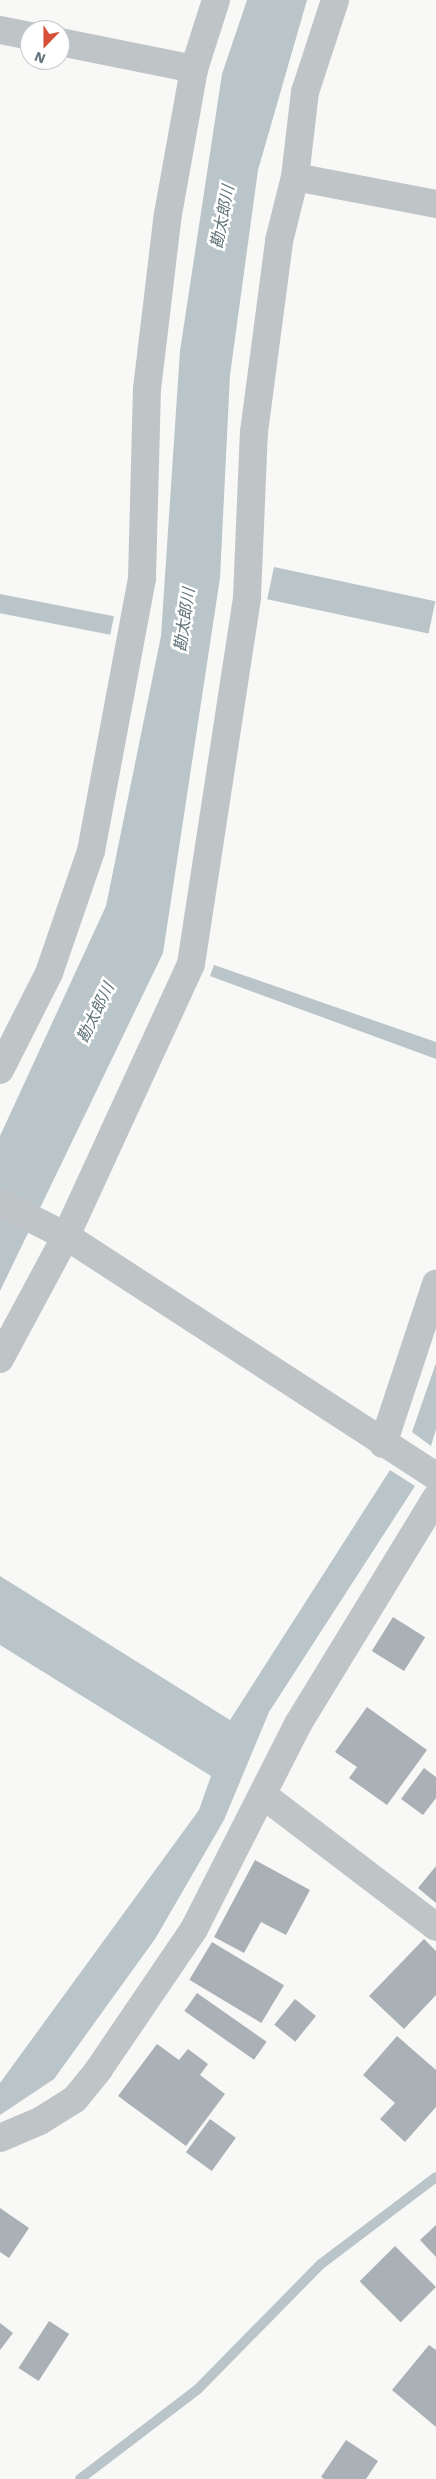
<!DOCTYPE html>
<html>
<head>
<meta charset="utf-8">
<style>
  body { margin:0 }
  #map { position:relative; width:436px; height:2479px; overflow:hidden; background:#f8f8f6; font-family:"Work Sans","Noto Sans JP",sans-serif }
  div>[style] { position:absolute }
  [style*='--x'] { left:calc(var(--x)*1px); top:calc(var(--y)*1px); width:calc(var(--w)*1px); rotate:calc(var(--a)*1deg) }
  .water>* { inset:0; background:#b9c5c9; transform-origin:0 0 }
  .stream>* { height:10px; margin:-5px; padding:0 5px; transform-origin:5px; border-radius:5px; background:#b9c5c9 }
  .building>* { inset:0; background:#a9b1b6; transform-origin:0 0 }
  .street>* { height:28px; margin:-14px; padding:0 14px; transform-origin:14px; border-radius:14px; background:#bfc4c7 }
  span { translate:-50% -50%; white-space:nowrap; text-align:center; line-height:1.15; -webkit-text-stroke:5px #fff; paint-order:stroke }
  .water-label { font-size:16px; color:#607478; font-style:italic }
  .north { position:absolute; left:20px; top:20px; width:50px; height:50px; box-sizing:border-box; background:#fff; border:1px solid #c1c8cb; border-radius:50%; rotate:202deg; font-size:14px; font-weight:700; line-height:20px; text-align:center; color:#65757e }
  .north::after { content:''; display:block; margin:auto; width:18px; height:22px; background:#d65038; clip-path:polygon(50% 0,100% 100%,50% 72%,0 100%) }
</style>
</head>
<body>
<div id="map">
  <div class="water">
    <div style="clip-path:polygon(247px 0,307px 0,258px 170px,230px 375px,220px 578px,163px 953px,0 1291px,0 1136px,106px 906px,161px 636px,180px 351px,222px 74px)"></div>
    <div style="left:274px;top:567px;width:165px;height:33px;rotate:12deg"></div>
    <div style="left:0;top:594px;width:116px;height:19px;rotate:11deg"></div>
    <div style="clip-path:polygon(214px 965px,436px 1042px,436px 1059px,210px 976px)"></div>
    <div style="clip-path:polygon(436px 1363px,436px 1429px,431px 1446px,412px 1432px)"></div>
    <div style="clip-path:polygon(390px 1470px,415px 1486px,269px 1712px,224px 1820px,155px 1939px,54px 2079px,0 2115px,0 2083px,199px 1810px,211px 1776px,0 1645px,0 1576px,230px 1720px)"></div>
  </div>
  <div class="stream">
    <div style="--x:80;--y:2479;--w:148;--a:-37.3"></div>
    <div style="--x:198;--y:2389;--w:175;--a:-45.5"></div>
    <div style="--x:321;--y:2264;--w:144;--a:-37.1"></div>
  </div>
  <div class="building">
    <div style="left:393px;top:1617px;width:38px;height:40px;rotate:32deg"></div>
    <div style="clip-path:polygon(367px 1707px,427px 1750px,387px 1805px,349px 1778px,357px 1767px,335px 1752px)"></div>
    <div style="clip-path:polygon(424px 1768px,436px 1777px,436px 1798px,423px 1815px,401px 1799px)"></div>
    <div style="clip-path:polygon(255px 1860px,310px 1890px,286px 1935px,261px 1922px,244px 1953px,214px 1937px)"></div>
    <div style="clip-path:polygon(436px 1866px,436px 1903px,418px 1888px)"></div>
    <div style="clip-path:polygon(424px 1939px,436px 1951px,436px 1995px,404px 2029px,369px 1996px)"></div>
    <div style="left:212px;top:1942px;width:84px;height:44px;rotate:31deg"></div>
    <div style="left:197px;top:1993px;width:85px;height:22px;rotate:35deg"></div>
    <div style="left:295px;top:1999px;width:27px;height:33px;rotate:39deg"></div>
    <div style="clip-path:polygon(397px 2036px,436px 2070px,436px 2107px,405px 2142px,380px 2119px,395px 2103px,363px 2075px)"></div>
    <div style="clip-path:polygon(157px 2044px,179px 2060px,188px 2049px,208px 2064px,200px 2075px,225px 2094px,186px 2146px,118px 2096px)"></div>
    <div style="left:210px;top:2119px;width:32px;height:41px;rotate:36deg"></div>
    <div style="clip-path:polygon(0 2208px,29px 2228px,9px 2258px,0 2252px)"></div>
    <div style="clip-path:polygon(436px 2225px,436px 2257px,420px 2240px)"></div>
    <div style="left:395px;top:2246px;width:58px;height:50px;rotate:45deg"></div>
    <div style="left:49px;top:2321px;width:24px;height:56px;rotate:33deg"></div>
    <div style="clip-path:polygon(0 2323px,13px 2333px,0 2350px)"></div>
    <div style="clip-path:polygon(429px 2345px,436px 2350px,436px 2427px,392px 2390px)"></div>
    <div style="clip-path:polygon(346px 2440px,378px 2461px,366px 2479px,324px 2479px,321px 2477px)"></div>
  </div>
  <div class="street">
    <div style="--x:0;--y:30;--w:31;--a:11"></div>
    <div style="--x:60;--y:42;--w:137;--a:11.4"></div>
    <div style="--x:295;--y:177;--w:144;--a:10.8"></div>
    <div style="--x:0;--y:1070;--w:109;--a:-63.2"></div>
    <div style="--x:49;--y:973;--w:129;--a:-71"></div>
    <div style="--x:91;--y:851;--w:278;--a:-79.4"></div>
    <div style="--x:142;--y:578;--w:189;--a:-88.5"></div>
    <div style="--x:147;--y:389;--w:176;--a:-83.2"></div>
    <div style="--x:168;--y:214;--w:147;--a:-79.8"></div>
    <div style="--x:194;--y:69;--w:72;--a:-72.3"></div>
    <div style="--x:0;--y:1203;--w:74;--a:26.6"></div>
    <div style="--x:66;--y:1236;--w:441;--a:33"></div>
    <div style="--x:0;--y:1359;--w:140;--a:-61.8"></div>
    <div style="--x:66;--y:1236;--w:299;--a:-65.3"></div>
    <div style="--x:191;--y:964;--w:371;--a:-81.3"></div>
    <div style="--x:247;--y:597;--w:165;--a:-87.6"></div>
    <div style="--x:254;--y:432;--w:193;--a:-82.5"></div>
    <div style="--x:279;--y:241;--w:66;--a:-76"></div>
    <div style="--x:295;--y:177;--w:86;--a:-83.3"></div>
    <div style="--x:305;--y:92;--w:97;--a:-71.9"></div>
    <div style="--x:383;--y:1444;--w:169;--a:-71.7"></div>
    <div style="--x:263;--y:1795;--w:218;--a:37.3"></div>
    <div style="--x:0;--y:2138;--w:43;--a:-23"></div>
    <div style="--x:40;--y:2121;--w:41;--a:-32.2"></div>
    <div style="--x:75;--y:2099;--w:38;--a:-51"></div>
    <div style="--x:99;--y:2069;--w:169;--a:-55.8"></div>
    <div style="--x:194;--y:1929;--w:230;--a:-63.1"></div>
    <div style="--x:298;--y:1724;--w:265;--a:-58.6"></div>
  </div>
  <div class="water-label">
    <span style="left:223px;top:217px;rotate:-79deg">勘太郎川</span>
    <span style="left:185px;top:620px;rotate:-82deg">勘太郎川</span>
    <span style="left:96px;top:1013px;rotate:-64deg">勘太郎川</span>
  </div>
  <div class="north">N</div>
</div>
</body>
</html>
